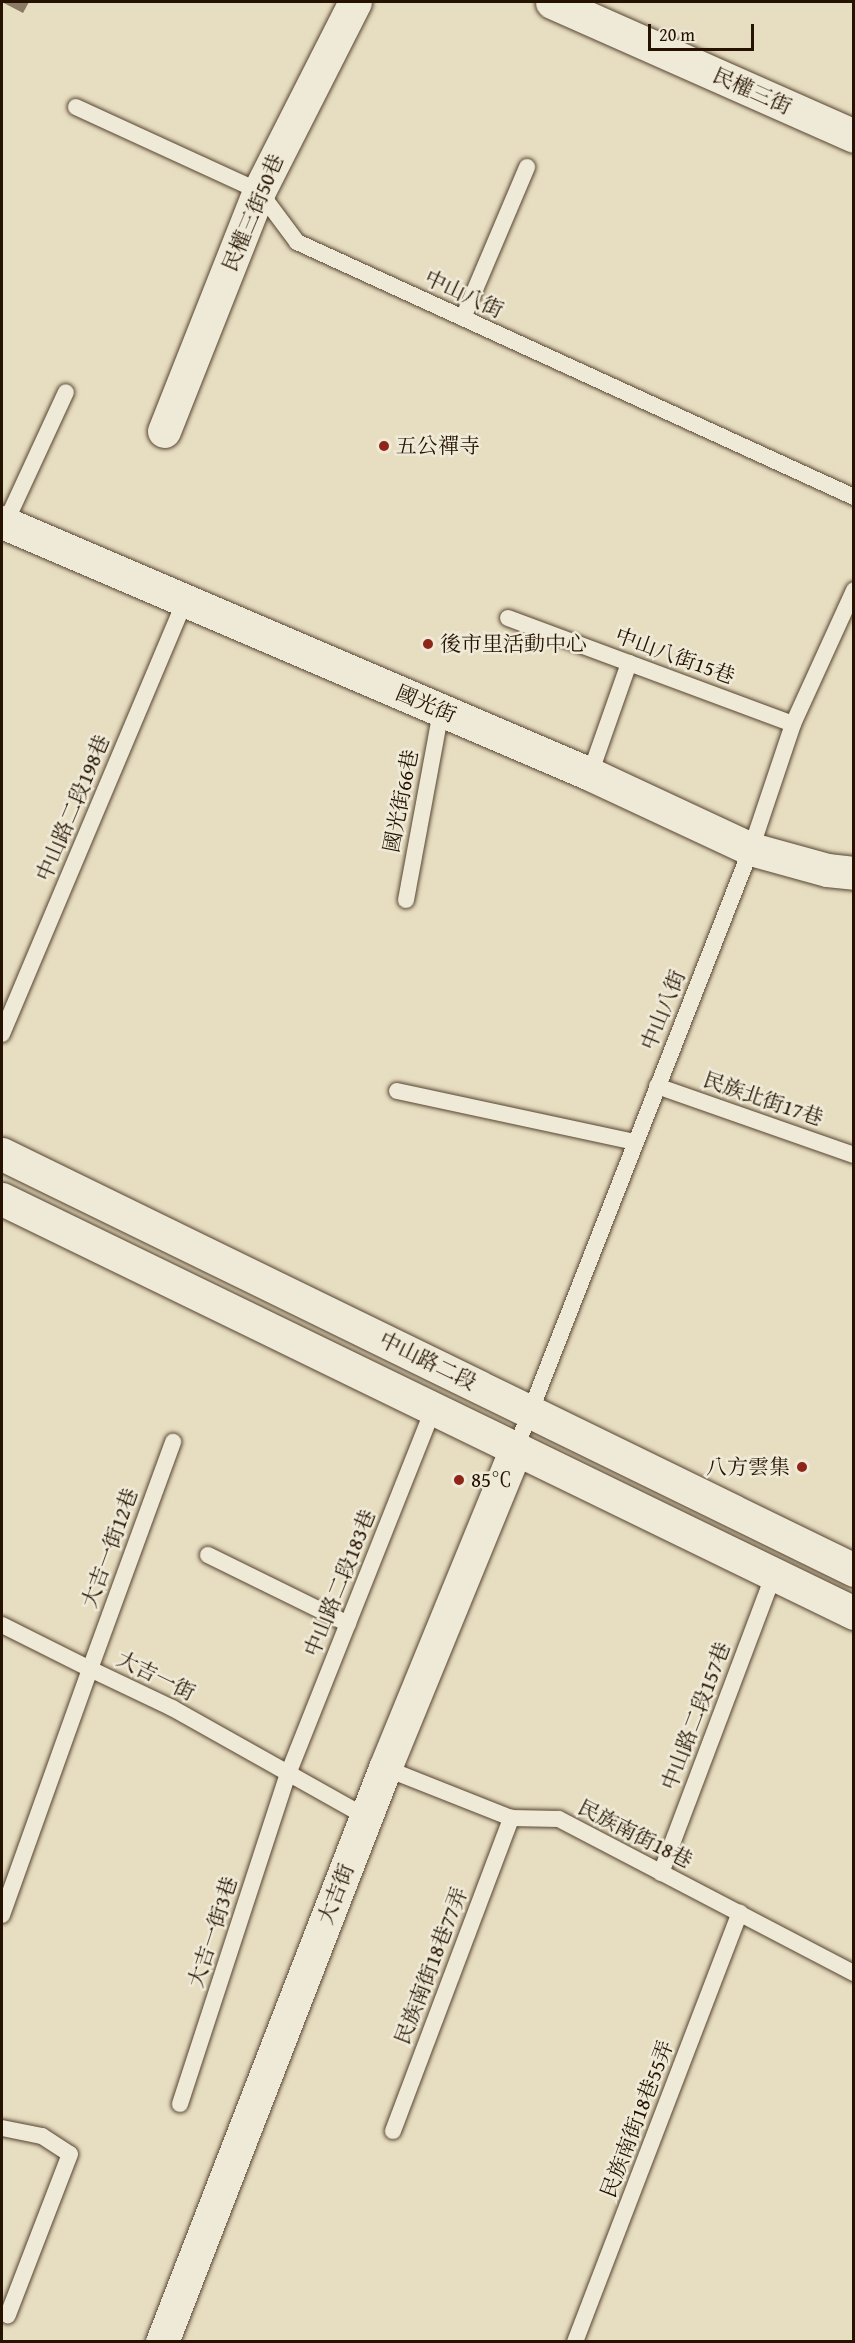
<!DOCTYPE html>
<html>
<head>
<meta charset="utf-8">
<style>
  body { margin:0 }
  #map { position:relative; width:855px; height:2343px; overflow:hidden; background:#e7ddc1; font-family:"Gentium Book Plus","Noto Serif TC",serif }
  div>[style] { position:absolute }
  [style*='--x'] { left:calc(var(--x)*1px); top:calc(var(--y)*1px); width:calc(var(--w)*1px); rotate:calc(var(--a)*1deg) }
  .building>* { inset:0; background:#8a7c64 }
  .roads { filter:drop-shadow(0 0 2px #564530) drop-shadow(0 0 2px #564530) }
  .service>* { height:16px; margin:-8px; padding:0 8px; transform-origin:8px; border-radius:8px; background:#efe9d7 }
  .minor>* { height:33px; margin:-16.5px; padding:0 16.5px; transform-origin:16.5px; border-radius:16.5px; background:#efe9d7 }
  .secondary>* { height:33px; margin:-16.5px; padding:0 16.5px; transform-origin:16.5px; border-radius:16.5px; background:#efe9d7 }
  .dots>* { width:16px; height:16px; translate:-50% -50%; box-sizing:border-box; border:3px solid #efe9d7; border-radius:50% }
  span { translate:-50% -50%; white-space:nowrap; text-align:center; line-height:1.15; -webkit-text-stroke:5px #efe9d7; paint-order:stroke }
  .street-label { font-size:21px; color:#251200 }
  .poi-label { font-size:21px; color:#251200 }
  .left { translate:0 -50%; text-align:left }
  .right { translate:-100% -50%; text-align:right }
  .frame { position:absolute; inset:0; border:3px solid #251200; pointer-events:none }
  .scale { position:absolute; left:648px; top:24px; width:106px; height:27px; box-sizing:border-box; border:3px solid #251200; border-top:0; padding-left:8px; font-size:18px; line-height:21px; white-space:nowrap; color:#251200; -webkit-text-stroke:4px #efe9d7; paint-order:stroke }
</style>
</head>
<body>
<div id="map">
  <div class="building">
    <div style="clip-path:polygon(2px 2px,29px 2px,23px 13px)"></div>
  </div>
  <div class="roads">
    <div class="service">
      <div style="--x:76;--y:107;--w:201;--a:24.7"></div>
      <div style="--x:259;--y:191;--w:64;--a:53.3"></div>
      <div style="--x:297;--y:242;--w:613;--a:24.6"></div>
      <div style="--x:463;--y:318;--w:164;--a:-67"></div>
      <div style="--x:5;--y:524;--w:145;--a:-65.2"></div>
      <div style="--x:508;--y:618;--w:304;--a:20.4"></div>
      <div style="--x:590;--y:774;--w:118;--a:-70.6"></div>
      <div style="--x:406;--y:900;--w:192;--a:-79.5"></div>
      <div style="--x:2;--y:1034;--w:470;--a:-67.1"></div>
      <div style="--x:657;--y:1086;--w:209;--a:19.3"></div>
      <div style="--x:397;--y:1091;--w:242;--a:12.1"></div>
      <div style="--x:516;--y:1448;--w:643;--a:-68.58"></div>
      <div style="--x:751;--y:849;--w:132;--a:-71.4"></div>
      <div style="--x:793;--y:724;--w:147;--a:-65.5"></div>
      <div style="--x:208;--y:1555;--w:156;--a:26.2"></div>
      <div style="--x:2;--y:1625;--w:98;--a:26.6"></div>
      <div style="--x:90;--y:1669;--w:242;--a:-69.9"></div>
      <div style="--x:385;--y:1768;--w:136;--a:21.6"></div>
      <div style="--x:511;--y:1818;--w:48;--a:1.2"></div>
      <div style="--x:559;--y:1819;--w:333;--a:27.6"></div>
      <div style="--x:661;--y:1873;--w:320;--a:-69.3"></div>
      <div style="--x:2;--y:1915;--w:261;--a:-70.3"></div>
      <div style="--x:90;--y:1669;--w:91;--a:25.4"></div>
      <div style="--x:172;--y:1708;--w:223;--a:29.3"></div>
      <div style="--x:180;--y:2104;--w:347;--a:-71.9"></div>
      <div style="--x:288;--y:1774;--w:394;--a:-68.3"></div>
      <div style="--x:2;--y:2128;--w:41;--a:11.3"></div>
      <div style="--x:42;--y:2136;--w:33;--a:33"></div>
      <div style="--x:70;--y:2154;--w:173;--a:111.1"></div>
      <div style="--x:393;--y:2131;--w:335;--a:-69.3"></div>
      <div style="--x:575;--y:2342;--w:460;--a:-69"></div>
    </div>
    <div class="minor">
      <div style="--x:552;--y:2;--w:330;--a:23.9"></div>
      <div style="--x:164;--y:431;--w:258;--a:-68.4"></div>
      <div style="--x:259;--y:191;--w:212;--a:-63.1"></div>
      <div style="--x:2;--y:522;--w:640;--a:23.2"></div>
      <div style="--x:590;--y:774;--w:178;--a:25"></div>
      <div style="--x:751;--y:849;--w:79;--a:15.4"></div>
      <div style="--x:827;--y:870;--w:27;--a:6"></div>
      <div style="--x:162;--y:2342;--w:616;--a:-68.77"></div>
      <div style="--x:385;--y:1768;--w:346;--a:-67.7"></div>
    </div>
    <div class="secondary">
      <div style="--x:2;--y:1154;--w:948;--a:26.02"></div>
      <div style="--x:2;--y:1199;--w:947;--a:25.92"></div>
    </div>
  </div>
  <div class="dots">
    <div style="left:384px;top:446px;background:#8f2418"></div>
    <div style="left:428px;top:644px;background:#8f2418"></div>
    <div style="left:802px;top:1467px;background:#8f2418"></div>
    <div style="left:459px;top:1480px;background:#8f2418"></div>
  </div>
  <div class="street-label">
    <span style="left:752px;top:91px;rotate:24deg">民權三街</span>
    <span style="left:253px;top:213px;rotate:-67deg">民權三街50巷</span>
    <span style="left:464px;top:294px;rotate:25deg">中山八街</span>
    <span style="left:675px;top:656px;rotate:20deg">中山八街15巷</span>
    <span style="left:426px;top:704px;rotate:23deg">國光街</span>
    <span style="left:401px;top:801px;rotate:-79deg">國光街66巷</span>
    <span style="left:73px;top:808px;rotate:-67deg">中山路二段198巷</span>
    <span style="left:663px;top:1010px;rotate:-68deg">中山八街</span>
    <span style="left:763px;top:1099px;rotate:19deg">民族北街17巷</span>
    <span style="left:428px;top:1361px;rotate:26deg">中山路二段</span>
    <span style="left:110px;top:1548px;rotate:-70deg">大吉一街12巷</span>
    <span style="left:340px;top:1583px;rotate:-68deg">中山路二段183巷</span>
    <span style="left:156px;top:1676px;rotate:26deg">大吉一街</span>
    <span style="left:696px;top:1716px;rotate:-69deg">中山路二段157巷</span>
    <span style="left:635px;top:1834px;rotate:27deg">民族南街18巷</span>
    <span style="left:336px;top:1894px;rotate:-69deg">大吉街</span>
    <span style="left:213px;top:1932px;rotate:-72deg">大吉一街3巷</span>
    <span style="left:431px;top:1966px;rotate:-69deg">民族南街18巷77弄</span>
    <span style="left:637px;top:2119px;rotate:-69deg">民族南街18巷55弄</span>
  </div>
  <div class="poi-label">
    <span class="left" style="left:396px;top:446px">五公禪寺</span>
    <span class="left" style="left:440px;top:644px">後市里活動中心</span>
    <span class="right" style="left:790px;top:1467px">八方雲集</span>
    <span class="left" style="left:471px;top:1480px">85℃</span>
  </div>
  <div class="frame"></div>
  <div class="scale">20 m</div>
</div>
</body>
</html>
